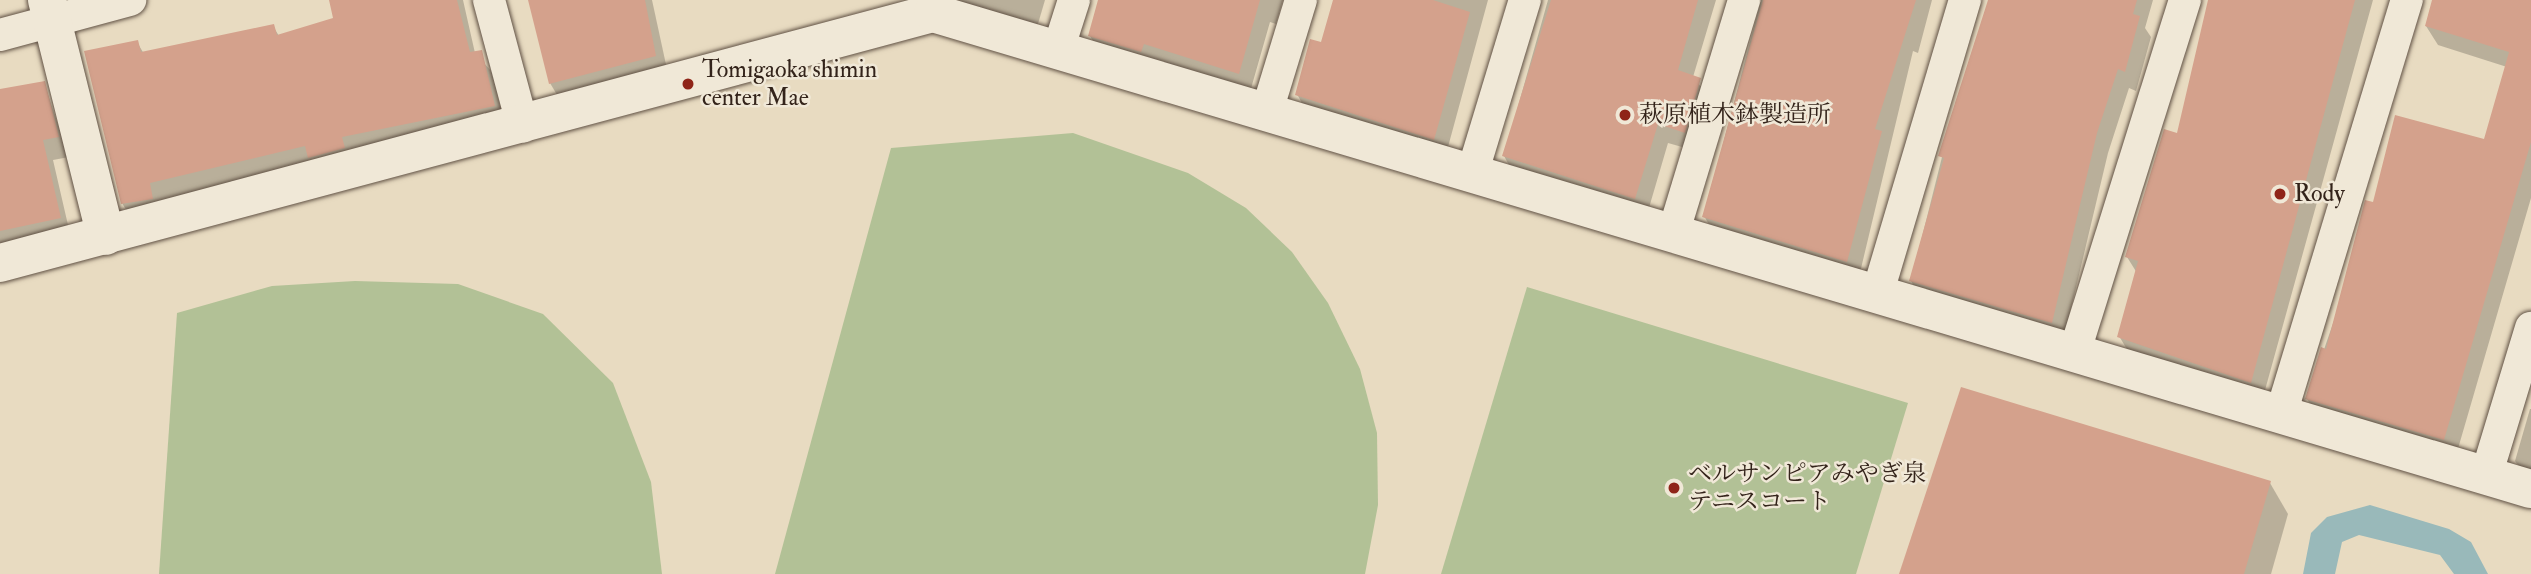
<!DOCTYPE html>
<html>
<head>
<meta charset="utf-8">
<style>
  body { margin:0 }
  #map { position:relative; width:2531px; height:574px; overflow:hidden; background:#e8dbc1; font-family:"IM FELL Double Pica","Noto Serif JP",serif }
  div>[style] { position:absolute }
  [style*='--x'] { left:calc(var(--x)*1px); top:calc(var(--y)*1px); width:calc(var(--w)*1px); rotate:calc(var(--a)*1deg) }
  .green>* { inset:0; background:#b2c196 }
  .water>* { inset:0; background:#99b9ba }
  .shadow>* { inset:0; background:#0003 }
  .building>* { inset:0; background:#d4a18c }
  .roads { filter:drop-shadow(0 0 2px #605144) drop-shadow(0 0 2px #605144) }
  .minor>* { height:32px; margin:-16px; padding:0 16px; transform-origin:16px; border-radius:16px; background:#f0e8d7 }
  .tertiary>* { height:38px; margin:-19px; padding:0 19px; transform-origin:19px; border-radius:19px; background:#f0e8d7 }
  .dots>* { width:19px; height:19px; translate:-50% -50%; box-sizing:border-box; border:4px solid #f0e8d7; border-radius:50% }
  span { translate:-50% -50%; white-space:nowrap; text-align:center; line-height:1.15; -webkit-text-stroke:5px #f0e8d7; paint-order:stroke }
  .poi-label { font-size:24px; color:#33231a }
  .left { translate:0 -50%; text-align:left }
</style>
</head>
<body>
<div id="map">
  <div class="green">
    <div style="clip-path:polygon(1073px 133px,1188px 173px,1246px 208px,1292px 252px,1328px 303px,1360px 369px,1377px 433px,1378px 505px,1365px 574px,775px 574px,891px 148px)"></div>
    <div style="clip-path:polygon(355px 281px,458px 284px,543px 314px,613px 383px,651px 482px,662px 574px,159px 574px,177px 313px,272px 286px)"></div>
    <div style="clip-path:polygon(1527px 287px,1908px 403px,1856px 574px,1441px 574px)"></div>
  </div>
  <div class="water">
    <div style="clip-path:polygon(2370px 505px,2449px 529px,2471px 542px,2488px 574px,2454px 574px,2440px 555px,2359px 535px,2342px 542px,2335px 574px,2303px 574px,2311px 533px,2327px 517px)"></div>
  </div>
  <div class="shadow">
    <div style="clip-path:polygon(331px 0,463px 0,475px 53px,492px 72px,505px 126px,134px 223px,122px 203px,137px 42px,144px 54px,273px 26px,279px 36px,335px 19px)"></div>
    <div style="clip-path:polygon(530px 0,652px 0,670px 83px,566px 110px,550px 83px)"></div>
    <div style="clip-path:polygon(907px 0,1045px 0,1035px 34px)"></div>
    <div style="clip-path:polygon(1100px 0,1283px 0,1276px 24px,1270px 22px,1250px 92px,1102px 56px,1090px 36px)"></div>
    <div style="clip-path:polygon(1335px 0,1488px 0,1445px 158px,1308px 114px,1297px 94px,1322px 44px)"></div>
    <div style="clip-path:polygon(1548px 0,1716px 0,1693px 77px,1711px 99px,1696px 151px,1668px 143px,1646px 218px,1515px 176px,1504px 156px)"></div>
    <div style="clip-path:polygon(1761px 0,1932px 0,1918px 53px,1913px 51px,1858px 281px,1716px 236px,1704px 216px)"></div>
    <div style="clip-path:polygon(1991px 0,2153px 0,2145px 28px,2151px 37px,2136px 91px,2129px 88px,2108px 153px,2063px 342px,1923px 301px,1911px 281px,1956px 101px)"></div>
    <div style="clip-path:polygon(2210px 0,2373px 0,2262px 401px,2131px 356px,2119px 336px,2137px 273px,2127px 257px,2178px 135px)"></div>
    <div style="clip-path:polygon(2435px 0,2531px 0,2531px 198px,2455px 459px,2319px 418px,2307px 399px,2374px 204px,2485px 141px,2507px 67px,2438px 45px,2426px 26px)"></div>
    <div style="clip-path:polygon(44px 83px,69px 157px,53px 160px,71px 238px,0 266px,0 91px)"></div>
    <div style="clip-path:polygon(2530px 409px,2531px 409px,2531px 482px,2515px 461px)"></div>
    <div style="clip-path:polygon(2270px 483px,2288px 514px,2271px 574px,1901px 574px)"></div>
  </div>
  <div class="building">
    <div style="clip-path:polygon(329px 0,457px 0,470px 52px,482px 50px,495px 106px,342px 137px,345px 148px,308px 158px,305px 146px,150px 183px,153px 199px,121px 204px,84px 51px,138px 40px,141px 52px,274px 24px,277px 35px,333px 18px)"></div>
    <div style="clip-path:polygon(528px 0,645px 0,656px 56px,549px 84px)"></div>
    <div style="clip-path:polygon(1098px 0,1260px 0,1239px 74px,1144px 44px,1141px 52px,1088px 36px)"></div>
    <div style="clip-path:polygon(1333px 0,1433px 0,1470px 12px,1434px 140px,1295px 95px,1310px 39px,1321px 42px)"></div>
    <div style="clip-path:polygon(1551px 0,1698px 0,1678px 70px,1701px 78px,1685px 133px,1658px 124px,1635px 199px,1502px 156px)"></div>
    <div style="clip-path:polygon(1763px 0,1916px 0,1875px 129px,1882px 131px,1847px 262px,1702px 217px)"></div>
    <div style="clip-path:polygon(1988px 0,2137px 0,2133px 14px,2140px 16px,2125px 72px,2118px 69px,2097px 133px,2052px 323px,1909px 281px,1944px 158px,1938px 156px)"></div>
    <div style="clip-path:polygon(2208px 0,2355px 0,2251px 383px,2117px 337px,2138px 261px,2125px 257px,2164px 129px,2177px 133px)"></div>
    <div style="clip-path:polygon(2432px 0,2531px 0,2531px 142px,2444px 440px,2305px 399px,2321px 347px,2326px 349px,2365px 200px,2373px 202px,2395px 115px,2484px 139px,2509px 52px,2425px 26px)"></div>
    <div style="clip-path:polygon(45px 81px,59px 137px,43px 140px,61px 218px,0 231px,0 89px)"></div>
    <div style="clip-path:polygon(1961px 387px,2271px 481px,2244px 574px,1899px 574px)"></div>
  </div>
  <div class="roads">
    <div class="minor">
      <div style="--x:489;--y:0;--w:131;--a:75"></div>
      <div style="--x:0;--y:35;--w:135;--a:-15.1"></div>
      <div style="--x:1059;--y:47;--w:49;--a:-72.3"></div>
      <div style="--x:1267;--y:111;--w:116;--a:-73"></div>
      <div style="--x:1472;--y:174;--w:182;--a:-73.1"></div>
      <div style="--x:1673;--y:234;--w:245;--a:-73.1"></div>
      <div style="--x:1877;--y:295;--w:308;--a:-73.4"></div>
      <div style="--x:2074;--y:354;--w:371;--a:-72.6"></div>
      <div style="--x:2281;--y:414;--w:433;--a:-73.1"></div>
      <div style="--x:2486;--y:476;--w:155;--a:-73.1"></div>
    </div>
    <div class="tertiary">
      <div style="--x:47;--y:0;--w:243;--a:76"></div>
      <div style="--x:0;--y:263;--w:966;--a:-15"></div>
      <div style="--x:933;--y:13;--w:1667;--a:16.59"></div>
    </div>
  </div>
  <div class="dots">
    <div style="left:688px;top:84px;background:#8f2418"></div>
    <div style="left:1625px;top:115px;background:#8f2418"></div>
    <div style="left:2280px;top:194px;background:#8f2418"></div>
    <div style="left:1674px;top:488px;background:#8f2418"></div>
  </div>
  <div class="poi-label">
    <span class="left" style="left:702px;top:84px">Tomigaoka shimin<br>center Mae</span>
    <span class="left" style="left:1639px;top:115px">萩原植木鉢製造所</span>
    <span class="left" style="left:2294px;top:194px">Rody</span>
    <span class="left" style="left:1688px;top:488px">ベルサンピアみやぎ泉<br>テニスコート</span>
  </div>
</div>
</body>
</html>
